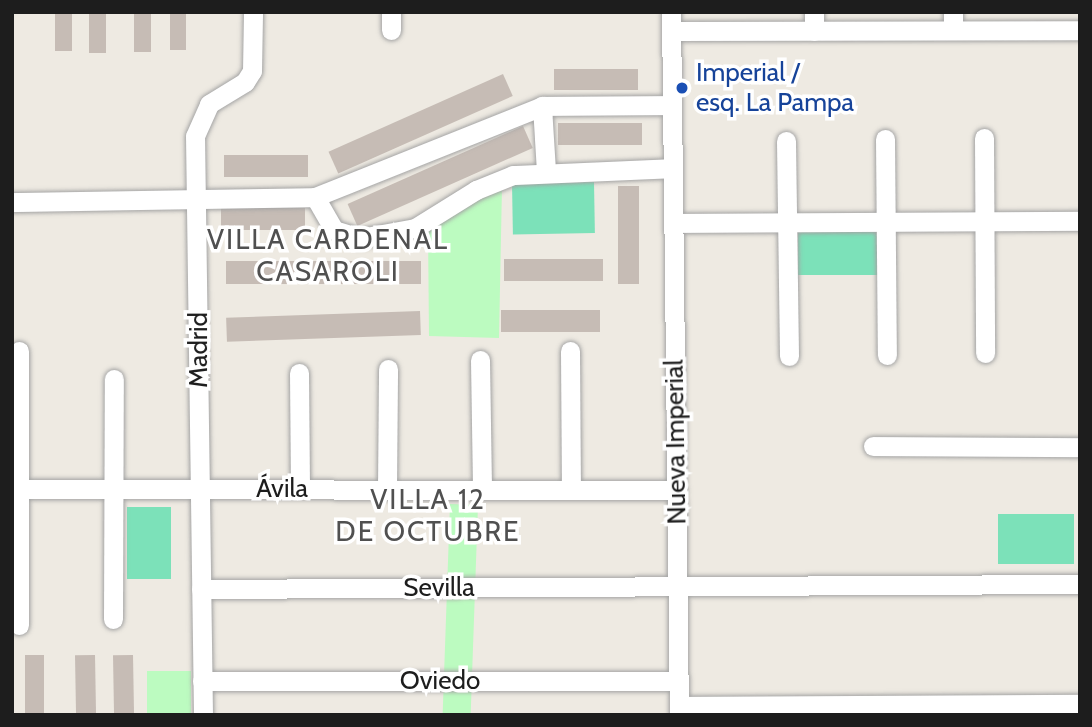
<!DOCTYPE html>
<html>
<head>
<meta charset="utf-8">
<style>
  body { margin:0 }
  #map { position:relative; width:1092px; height:727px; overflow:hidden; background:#eeeae2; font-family:Cabin,sans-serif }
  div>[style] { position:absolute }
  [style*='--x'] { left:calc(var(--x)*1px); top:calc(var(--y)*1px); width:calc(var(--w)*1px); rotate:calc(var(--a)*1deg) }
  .park>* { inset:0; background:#bcfbc0; transform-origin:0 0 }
  .pitch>* { inset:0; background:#7ce1b9; transform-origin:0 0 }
  .building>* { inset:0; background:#c6bcb5; transform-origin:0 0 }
  .roads { filter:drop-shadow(0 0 2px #a4a4a4) drop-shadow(0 0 2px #a4a4a4) }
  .minor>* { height:19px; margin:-9.5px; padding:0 9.5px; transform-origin:9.5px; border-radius:9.5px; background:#fff }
  .dots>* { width:19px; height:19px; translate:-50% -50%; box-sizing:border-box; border:4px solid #fff; border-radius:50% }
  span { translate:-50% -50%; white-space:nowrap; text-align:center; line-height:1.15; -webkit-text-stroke:7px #fff; paint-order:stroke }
  .transit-label { font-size:26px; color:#164399 }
  .left { translate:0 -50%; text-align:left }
  .street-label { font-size:26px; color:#1d1d1d }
  .neighbourhood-label { font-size:28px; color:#505050; letter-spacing:2px }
  .frame { position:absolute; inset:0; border:14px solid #1d1d1d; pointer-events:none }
</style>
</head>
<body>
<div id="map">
  <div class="park">
    <div style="clip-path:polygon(502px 186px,499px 338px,429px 336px,428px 229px,479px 195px)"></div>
    <div style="left:450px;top:504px;width:28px;height:211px;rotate:2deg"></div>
    <div style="left:191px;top:671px;width:44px;height:44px;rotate:90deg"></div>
  </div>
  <div class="pitch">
    <div style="left:594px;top:182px;width:51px;height:82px;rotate:89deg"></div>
    <div style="left:879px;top:232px;width:43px;height:81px;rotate:90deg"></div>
    <div style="left:127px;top:507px;width:44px;height:72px"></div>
    <div style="left:998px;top:514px;width:76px;height:50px"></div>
  </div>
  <div class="building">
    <div style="left:55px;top:12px;width:17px;height:39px"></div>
    <div style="left:89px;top:12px;width:17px;height:41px"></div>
    <div style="left:134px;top:12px;width:17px;height:40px"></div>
    <div style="left:170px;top:12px;width:16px;height:38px"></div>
    <div style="left:554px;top:69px;width:84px;height:21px"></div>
    <div style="left:503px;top:74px;width:24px;height:191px;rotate:66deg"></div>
    <div style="left:558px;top:123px;width:84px;height:22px"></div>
    <div style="left:523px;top:126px;width:24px;height:192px;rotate:66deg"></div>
    <div style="left:224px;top:155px;width:84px;height:22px"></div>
    <div style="left:618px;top:186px;width:21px;height:98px"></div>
    <div style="left:221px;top:208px;width:84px;height:22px"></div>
    <div style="left:504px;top:259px;width:99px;height:22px"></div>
    <div style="left:421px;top:261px;width:23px;height:195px;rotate:90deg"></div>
    <div style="left:501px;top:310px;width:99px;height:22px"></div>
    <div style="left:420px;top:311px;width:24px;height:194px;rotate:88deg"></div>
    <div style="left:25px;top:655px;width:19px;height:60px"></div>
    <div style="left:95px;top:655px;width:60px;height:20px;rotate:89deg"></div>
    <div style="left:133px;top:655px;width:60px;height:20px;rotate:89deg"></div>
  </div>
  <div class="roads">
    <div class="minor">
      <div style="--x:391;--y:12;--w:18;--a:90"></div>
      <div style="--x:671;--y:12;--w:703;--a:89.35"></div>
      <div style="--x:814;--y:12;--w:19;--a:90"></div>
      <div style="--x:953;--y:12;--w:18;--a:90"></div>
      <div style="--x:671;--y:31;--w:409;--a:-0.1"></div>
      <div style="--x:542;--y:106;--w:65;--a:86.5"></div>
      <div style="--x:984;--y:138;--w:215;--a:89.7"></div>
      <div style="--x:885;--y:139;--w:216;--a:89.5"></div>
      <div style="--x:786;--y:141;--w:215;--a:89.2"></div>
      <div style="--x:315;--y:197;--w:38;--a:60"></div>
      <div style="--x:334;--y:230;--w:27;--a:17"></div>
      <div style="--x:360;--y:238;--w:56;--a:-10.3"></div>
      <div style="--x:415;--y:228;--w:72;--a:-31.9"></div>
      <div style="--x:476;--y:190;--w:40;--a:-22"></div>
      <div style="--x:513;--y:175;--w:159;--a:-2.5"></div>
      <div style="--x:12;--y:202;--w:303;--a:-0.9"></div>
      <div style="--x:315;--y:197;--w:245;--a:-21.8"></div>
      <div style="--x:542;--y:106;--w:130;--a:-0.4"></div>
      <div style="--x:673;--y:223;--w:407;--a:-0.3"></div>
      <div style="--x:570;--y:351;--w:139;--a:89.6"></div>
      <div style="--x:480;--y:360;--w:130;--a:89.1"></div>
      <div style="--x:299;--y:373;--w:116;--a:89.5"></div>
      <div style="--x:873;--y:446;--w:207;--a:0.3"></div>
      <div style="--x:12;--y:489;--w:665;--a:0.09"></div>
      <div style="--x:387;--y:489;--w:120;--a:-89.5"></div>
      <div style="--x:201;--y:589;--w:879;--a:-0.33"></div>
      <div style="--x:113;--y:619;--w:240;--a:-89.8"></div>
      <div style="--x:19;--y:625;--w:274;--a:-90"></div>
      <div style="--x:202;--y:681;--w:477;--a:0"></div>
      <div style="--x:679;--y:706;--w:401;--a:-0.3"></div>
      <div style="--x:203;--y:715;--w:579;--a:-90.79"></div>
      <div style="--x:195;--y:136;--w:35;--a:-66"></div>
      <div style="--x:209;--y:104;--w:42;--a:-31.4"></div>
      <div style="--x:245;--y:82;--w:13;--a:-58"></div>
      <div style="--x:252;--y:71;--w:59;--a:-89"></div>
    </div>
  </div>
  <div class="dots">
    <div style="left:682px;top:88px;background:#1a4fb4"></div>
  </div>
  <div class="transit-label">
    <span class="left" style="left:696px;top:88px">Imperial /<br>esq. La Pampa</span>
  </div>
  <div class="street-label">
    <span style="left:199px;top:350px;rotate:-90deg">Madrid</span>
    <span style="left:676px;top:442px;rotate:-91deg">Nueva Imperial</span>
    <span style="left:282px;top:489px">Ávila</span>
    <span style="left:439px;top:588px">Sevilla</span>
    <span style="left:440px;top:681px">Oviedo</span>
  </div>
  <div class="neighbourhood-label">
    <span style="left:328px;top:255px">VILLA CARDENAL<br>CASAROLI</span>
    <span style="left:428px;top:515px">VILLA 12<br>DE OCTUBRE</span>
  </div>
  <div class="frame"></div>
</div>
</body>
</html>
